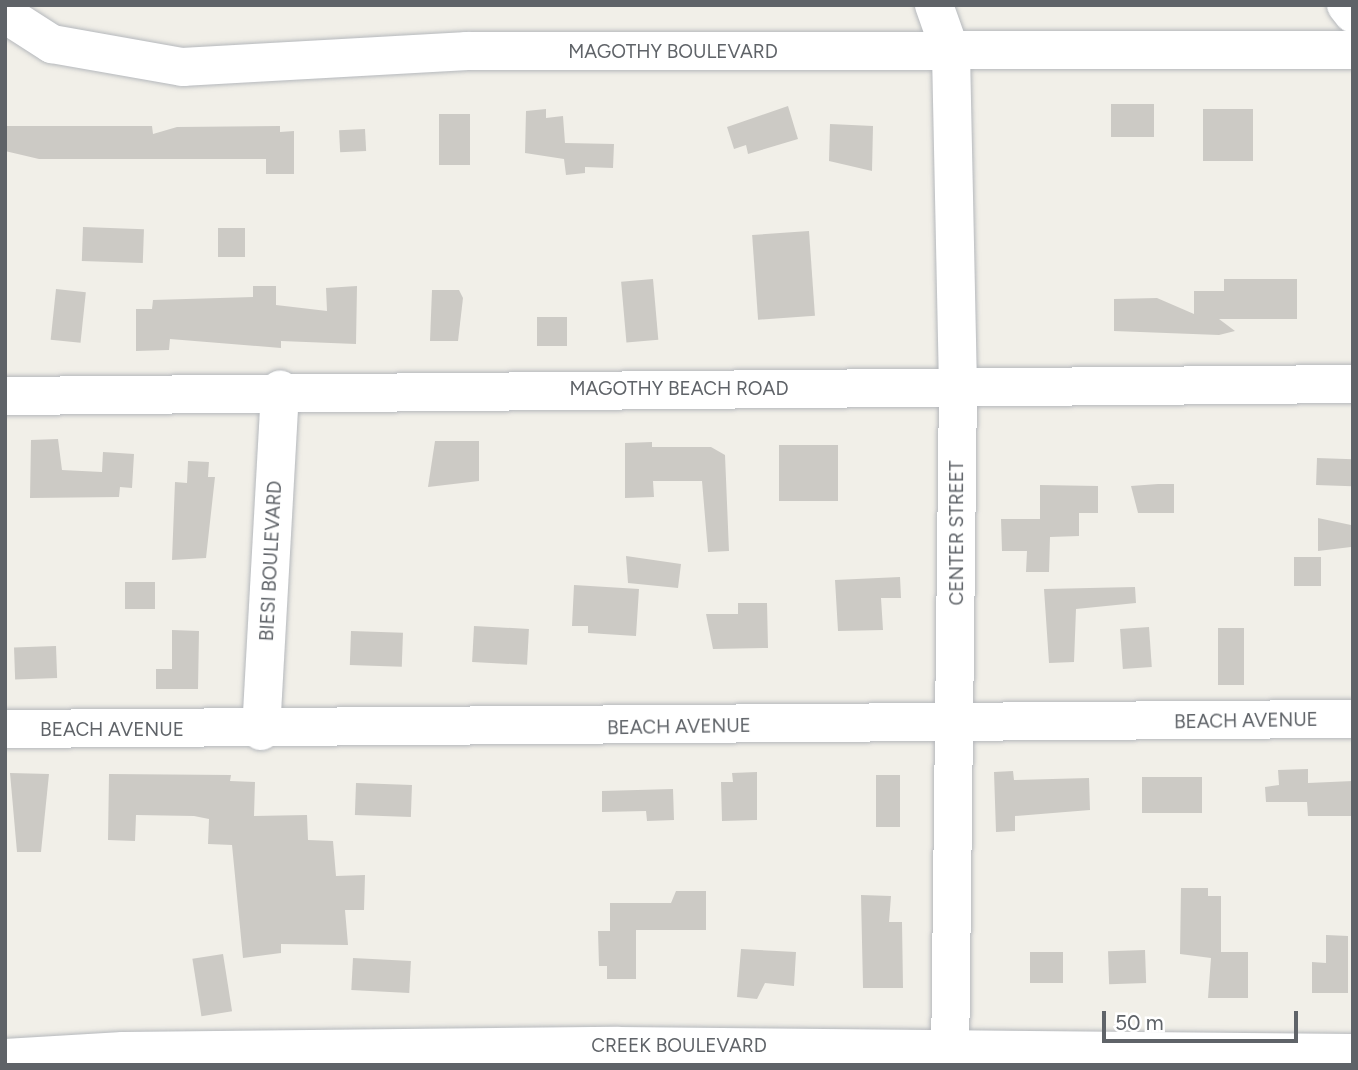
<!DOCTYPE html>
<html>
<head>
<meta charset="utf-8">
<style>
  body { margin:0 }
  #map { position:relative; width:1358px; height:1070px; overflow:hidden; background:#f1efe8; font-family:Figtree,sans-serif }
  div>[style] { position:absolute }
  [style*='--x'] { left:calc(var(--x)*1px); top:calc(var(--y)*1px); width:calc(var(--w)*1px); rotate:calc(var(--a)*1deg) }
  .building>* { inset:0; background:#cccac5; transform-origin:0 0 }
  .roads { filter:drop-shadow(0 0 2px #b5b8bc) drop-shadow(0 0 2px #b5b8bc) }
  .minor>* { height:38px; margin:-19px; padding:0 19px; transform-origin:19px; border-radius:19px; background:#fff }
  span { translate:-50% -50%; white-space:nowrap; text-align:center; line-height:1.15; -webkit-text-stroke:7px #fff; paint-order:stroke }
  .street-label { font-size:19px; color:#5f6368 }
  .frame { position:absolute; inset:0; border:7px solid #5f6368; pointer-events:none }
  .scale { position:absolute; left:1102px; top:1011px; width:196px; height:32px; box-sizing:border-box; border:4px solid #5f6368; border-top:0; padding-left:9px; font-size:21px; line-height:24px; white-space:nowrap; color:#5f6368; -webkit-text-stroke:5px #fff; paint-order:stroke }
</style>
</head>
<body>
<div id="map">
  <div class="building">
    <div style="left:1111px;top:104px;width:43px;height:33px"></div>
    <div style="clip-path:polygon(788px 106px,798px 139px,748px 154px,746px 145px,734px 149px,727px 127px)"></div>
    <div style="clip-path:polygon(546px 109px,546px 118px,563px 116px,565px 143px,614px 144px,613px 168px,585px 167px,585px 173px,566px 175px,564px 159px,525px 153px,526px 111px)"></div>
    <div style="left:1203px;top:109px;width:50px;height:52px"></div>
    <div style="left:439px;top:114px;width:31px;height:51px"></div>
    <div style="clip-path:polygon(830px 124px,873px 126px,872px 171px,829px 161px)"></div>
    <div style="clip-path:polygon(5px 126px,152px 126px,153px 134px,177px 127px,280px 126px,280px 132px,294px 131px,294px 174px,266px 174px,266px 159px,39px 159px,5px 151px)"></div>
    <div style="left:365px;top:129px;width:22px;height:26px;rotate:87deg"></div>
    <div style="left:83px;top:227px;width:61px;height:34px;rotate:2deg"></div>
    <div style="left:218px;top:228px;width:27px;height:29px"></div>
    <div style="left:809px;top:231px;width:85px;height:57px;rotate:86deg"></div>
    <div style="left:653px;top:279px;width:61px;height:32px;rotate:85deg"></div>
    <div style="clip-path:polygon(1224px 279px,1297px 279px,1297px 319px,1219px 319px,1235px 331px,1219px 335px,1114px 331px,1114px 299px,1157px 298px,1194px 314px,1194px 291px,1224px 291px)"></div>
    <div style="clip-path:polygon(253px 286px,276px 286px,276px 305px,327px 311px,326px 288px,357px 286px,356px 344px,281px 341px,281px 348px,170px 339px,169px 350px,136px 351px,136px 309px,152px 309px,153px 300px,253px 297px)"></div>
    <div style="left:56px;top:289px;width:30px;height:51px;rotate:6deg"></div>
    <div style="clip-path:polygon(432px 290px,459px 290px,463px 298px,458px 341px,430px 341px)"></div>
    <div style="left:537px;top:317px;width:30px;height:29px"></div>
    <div style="clip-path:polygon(58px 439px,62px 470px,102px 472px,103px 452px,134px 454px,132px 488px,120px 487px,119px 497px,30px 498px,31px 440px)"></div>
    <div style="clip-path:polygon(435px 441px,479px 441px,479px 481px,428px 487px)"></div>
    <div style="clip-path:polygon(652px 442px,652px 447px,711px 447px,725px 455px,729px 551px,708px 552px,702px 481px,653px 481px,654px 497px,625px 498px,625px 443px)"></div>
    <div style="left:779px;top:445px;width:59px;height:56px"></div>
    <div style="left:1317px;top:458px;width:36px;height:27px;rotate:2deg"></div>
    <div style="clip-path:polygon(188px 461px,209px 462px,208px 477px,215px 477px,206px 558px,172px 560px,175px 482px,187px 483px)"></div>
    <div style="clip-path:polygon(1158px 484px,1174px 484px,1174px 513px,1138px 513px,1131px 486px)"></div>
    <div style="clip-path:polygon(1040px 485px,1098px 486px,1098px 513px,1079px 513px,1079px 536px,1050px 537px,1049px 572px,1026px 572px,1027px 551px,1002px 551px,1001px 519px,1040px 519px)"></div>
    <div style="clip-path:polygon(1318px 518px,1351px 525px,1351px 547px,1318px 551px)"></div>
    <div style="clip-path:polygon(626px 556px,681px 564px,678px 588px,628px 583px)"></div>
    <div style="left:1294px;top:557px;width:27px;height:29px"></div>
    <div style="clip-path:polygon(900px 577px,901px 598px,881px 598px,883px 630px,838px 631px,835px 580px)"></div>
    <div style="left:125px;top:582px;width:30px;height:27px"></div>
    <div style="clip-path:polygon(574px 585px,639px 589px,636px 636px,588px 633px,588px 626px,572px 626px)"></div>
    <div style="clip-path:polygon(1135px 587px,1136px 603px,1076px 609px,1074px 662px,1049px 663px,1044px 589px)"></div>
    <div style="clip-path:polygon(738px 603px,767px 603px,768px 648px,713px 649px,706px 614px,738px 614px)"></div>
    <div style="left:474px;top:626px;width:55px;height:36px;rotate:3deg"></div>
    <div style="left:1149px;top:627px;width:40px;height:29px;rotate:86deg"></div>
    <div style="left:1218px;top:628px;width:26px;height:57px"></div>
    <div style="clip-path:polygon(172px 630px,199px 631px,198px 689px,156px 689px,156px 669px,172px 669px)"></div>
    <div style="left:351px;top:631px;width:52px;height:34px;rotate:2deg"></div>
    <div style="left:56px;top:646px;width:32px;height:42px;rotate:88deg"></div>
    <div style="clip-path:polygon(1308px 769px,1308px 783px,1353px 781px,1353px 816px,1308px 816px,1307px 802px,1266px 802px,1265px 787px,1279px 785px,1278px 770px)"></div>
    <div style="clip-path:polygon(1013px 771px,1014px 780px,1089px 778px,1090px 810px,1015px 816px,1015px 831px,996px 832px,994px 772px)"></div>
    <div style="clip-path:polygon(757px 772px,757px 820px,722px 821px,721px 782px,733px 782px,732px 773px)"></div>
    <div style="clip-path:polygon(10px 773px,49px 774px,41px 852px,17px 852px)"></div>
    <div style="clip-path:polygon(109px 774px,231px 775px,230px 781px,255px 782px,254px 816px,307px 815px,308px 840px,333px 841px,336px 876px,365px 875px,364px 910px,345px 910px,348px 945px,281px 944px,281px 953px,243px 958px,232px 845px,208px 844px,209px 819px,194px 816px,136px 815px,135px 841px,108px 840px)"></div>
    <div style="left:876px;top:775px;width:24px;height:52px"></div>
    <div style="left:1142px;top:777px;width:60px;height:36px"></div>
    <div style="left:356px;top:783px;width:56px;height:32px;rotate:2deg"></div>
    <div style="clip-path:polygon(673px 789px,674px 820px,647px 821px,646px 811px,602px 812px,602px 791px)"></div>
    <div style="clip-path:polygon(1181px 888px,1208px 888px,1208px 896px,1221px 896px,1221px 952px,1248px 952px,1248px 998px,1208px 998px,1211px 958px,1180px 954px)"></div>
    <div style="clip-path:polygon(676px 891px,706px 891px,706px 930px,636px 930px,636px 979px,607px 979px,607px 966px,599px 966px,598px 931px,610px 931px,610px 903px,671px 903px)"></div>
    <div style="clip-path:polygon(861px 895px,891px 896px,889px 922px,902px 922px,903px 988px,863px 988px)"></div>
    <div style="clip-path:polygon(1326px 935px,1348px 936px,1348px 993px,1312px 993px,1312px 962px,1326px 963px)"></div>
    <div style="clip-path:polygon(741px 949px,796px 952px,794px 986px,765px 983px,757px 999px,737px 997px)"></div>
    <div style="left:1145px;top:950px;width:33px;height:37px;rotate:88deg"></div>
    <div style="left:1063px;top:952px;width:31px;height:33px;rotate:90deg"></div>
    <div style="left:223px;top:954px;width:58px;height:31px;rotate:81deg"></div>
    <div style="left:353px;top:958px;width:58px;height:32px;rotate:3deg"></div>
  </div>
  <div class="roads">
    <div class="minor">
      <div style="--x:934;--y:5;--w:51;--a:70.5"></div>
      <div style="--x:951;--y:53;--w:334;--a:88.8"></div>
      <div style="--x:958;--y:387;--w:678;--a:90.68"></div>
      <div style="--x:1346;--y:5;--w:11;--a:52"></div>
      <div style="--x:5;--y:14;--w:56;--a:32.6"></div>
      <div style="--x:52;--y:44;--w:133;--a:10"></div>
      <div style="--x:183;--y:67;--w:284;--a:-3.2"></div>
      <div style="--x:467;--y:51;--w:886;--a:-0.06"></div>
      <div style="--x:5;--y:396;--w:1348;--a:-0.51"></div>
      <div style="--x:5;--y:729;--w:1348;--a:-0.43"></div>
      <div style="--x:261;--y:731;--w:342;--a:-86.8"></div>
      <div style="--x:5;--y:1058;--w:118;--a:-3.4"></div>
      <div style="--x:123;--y:1051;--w:495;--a:-0.6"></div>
      <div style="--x:618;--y:1046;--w:735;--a:0.55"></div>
    </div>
  </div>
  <div class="street-label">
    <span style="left:673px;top:52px">MAGOTHY BOULEVARD</span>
    <span style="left:679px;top:389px">MAGOTHY BEACH ROAD</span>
    <span style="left:957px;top:533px;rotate:-90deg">CENTER STREET</span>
    <span style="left:271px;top:561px;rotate:-87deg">BIESI BOULEVARD</span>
    <span style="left:1246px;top:721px;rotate:-1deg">BEACH AVENUE</span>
    <span style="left:679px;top:727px;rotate:-1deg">BEACH AVENUE</span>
    <span style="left:112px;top:730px">BEACH AVENUE</span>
    <span style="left:679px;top:1046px">CREEK BOULEVARD</span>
  </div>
  <div class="frame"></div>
  <div class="scale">50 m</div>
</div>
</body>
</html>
